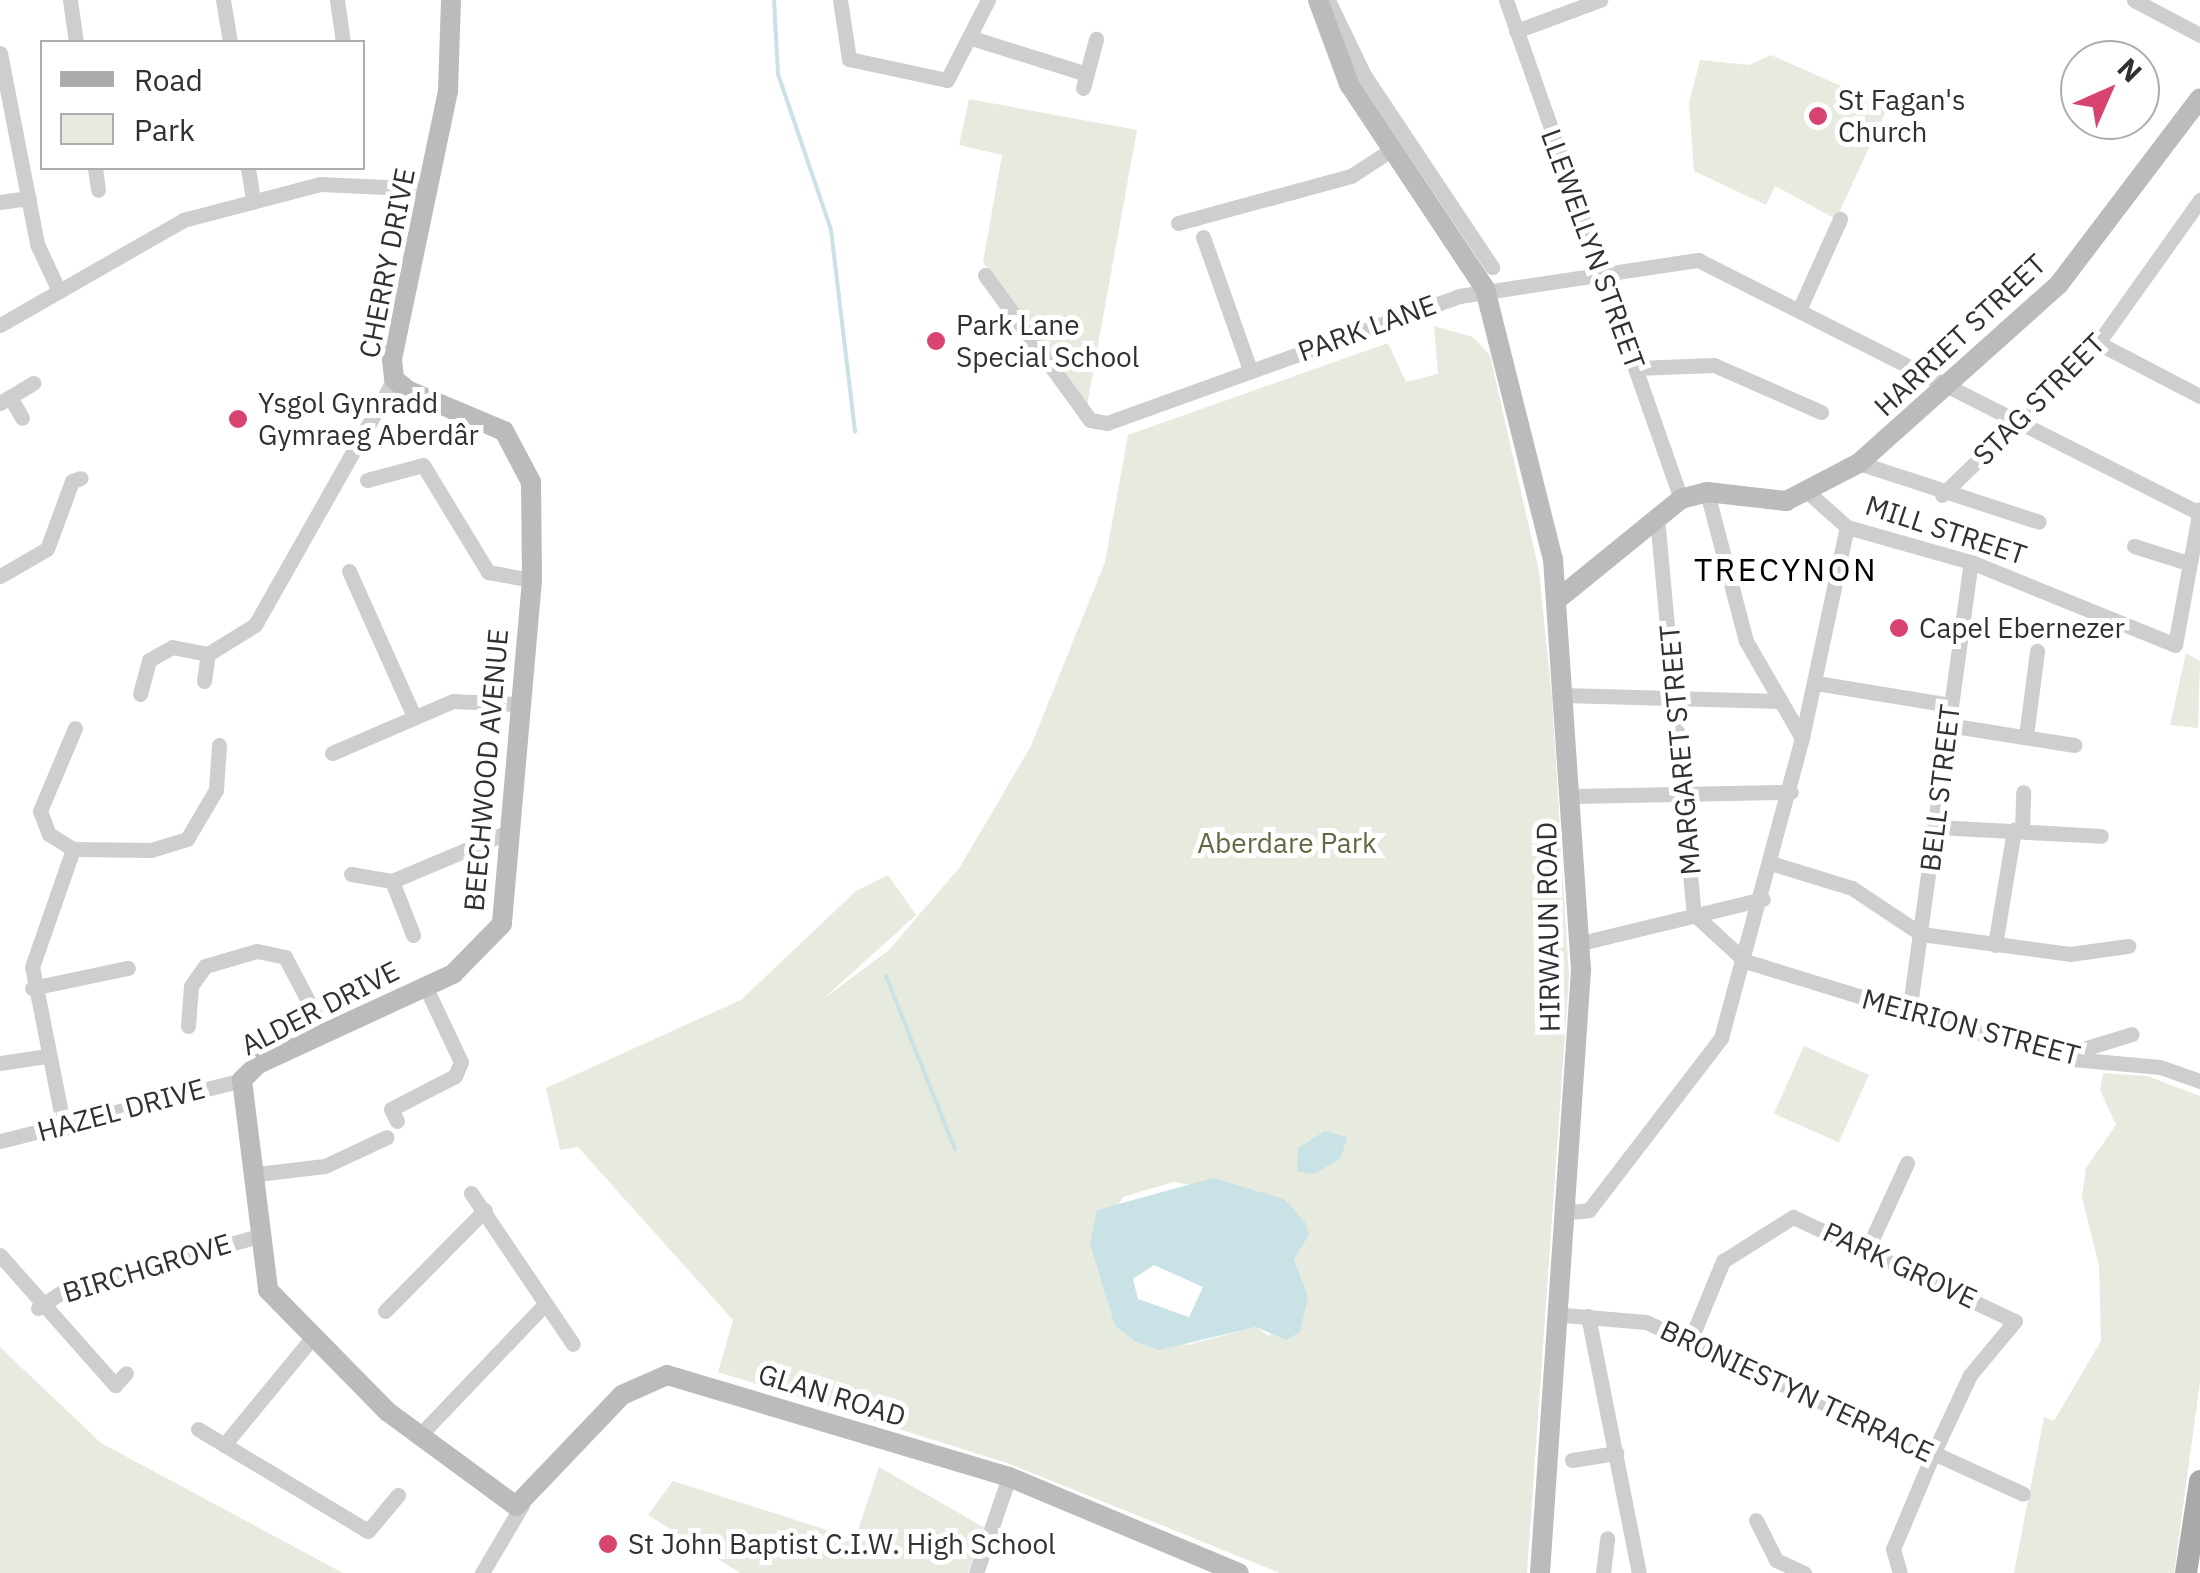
<!DOCTYPE html>
<html>
<head>
<meta charset="utf-8">
<style>
  body { margin:0 }
  #map { position:relative; width:2200px; height:1573px; overflow:hidden; background:#fff; font-family:"IBM Plex Sans",sans-serif }
  div>[style] { position:absolute }
  [style*='--x'] { left:calc(var(--x)*1px); top:calc(var(--y)*1px); width:calc(var(--w)*1px); rotate:calc(var(--a)*1deg) }
  .green>* { inset:0; background:#e7eade; transform-origin:0 0 }
  .water>* { inset:0; background:#c9e2e6 }
  .stream>* { height:4px; margin:-2px; padding:0 2px; transform-origin:2px; border-radius:2px; background:#c9e2e6 }
  .street>* { height:15px; margin:-7.5px; padding:0 7.5px; transform-origin:7.5px; border-radius:7.5px; background:#cecece }
  .secondary>* { height:20px; margin:-10px; padding:0 10px; transform-origin:10px; border-radius:10px; background:#bbb }
  .primary>* { height:22px; margin:-11px; padding:0 11px; transform-origin:11px; border-radius:11px; background:#a9a9a9 }
  .dots>* { width:28px; height:28px; translate:-50% -50%; box-sizing:border-box; border:5px solid #fff; border-radius:50% }
  span { translate:-50% -50%; white-space:nowrap; text-align:center; line-height:1.15; -webkit-text-stroke:10px #fff; paint-order:stroke }
  .poi-label { font-size:28px; color:#313131 }
  .left { translate:0 -50%; text-align:left }
  .street-label { font-size:28px; color:#313131 }
  .park-label { font-size:28px; color:#5d6a42 }
  .quarter-label { font-size:32px; color:#000; letter-spacing:2.5px }
  .legend { position:absolute; left:40px; top:40px; width:325px; height:130px; box-sizing:border-box; background:#fff; border:2px solid #adadad; margin:0; padding:12px 18px; list-style:none; font-size:30px; color:#313131 }
  .legend li { display:flex; align-items:center; gap:20px; height:50px }
  .legend b { width:50px; border:2px solid #adadad }
  .north { position:absolute; left:2060px; top:40px; width:100px; height:100px; box-sizing:border-box; background:#fff; border:2px solid #adadad; border-radius:50%; rotate:45deg; font-size:28px; font-weight:700; line-height:40px; text-align:center; color:#313131 }
  .north::after { content:''; display:block; margin:auto; width:35px; height:45px; background:#d74470; clip-path:polygon(50% 0,100% 100%,50% 72%,0 100%) }
</style>
</head>
<body>
<div id="map">
  <div class="green">
    <div style="clip-path:polygon(1771px 55px,1888px 107px,1836px 219px,1775px 186px,1766px 205px,1694px 171px,1689px 103px,1700px 60px,1749px 65px)"></div>
    <div style="clip-path:polygon(969px 99px,1137px 130px,1087px 406px,983px 262px,1002px 155px,959px 145px)"></div>
    <div style="clip-path:polygon(evenodd,1434px 326px,1473px 337px,1490px 355px,1539px 571px,1552px 698px,1569px 978px,1527px 1573px,1280px 1573px,1010px 1464px,718px 1372px,733px 1320px,578px 1147px,560px 1150px,546px 1088px,741px 1000px,856px 891px,888px 875px,916px 915px,822px 1000px,889px 950px,960px 867px,1031px 746px,1105px 562px,1128px 435px,1388px 343px,1406px 382px,1438px 374px,1434px 326px,1173px 1182px,1249px 1194px,1294px 1259px,1308px 1297px,1269px 1336px,1256px 1327px,1187px 1345px,1115px 1326px,1095px 1245px,1123px 1197px,1173px 1182px)"></div>
    <div style="clip-path:polygon(2186px 653px,2200px 661px,2198px 728px,2170px 725px)"></div>
    <div style="left:1804px;top:1046px;width:71px;height:74px;rotate:24deg"></div>
    <div style="clip-path:polygon(2103px 1073px,2147px 1076px,2200px 1096px,2200px 1382px,2174px 1573px,2014px 1573px,2044px 1417px,2054px 1421px,2101px 1341px,2099px 1266px,2082px 1197px,2086px 1168px,2116px 1125px,2100px 1090px)"></div>
    <div style="clip-path:polygon(0 1347px,101px 1443px,343px 1573px,0 1573px)"></div>
    <div style="clip-path:polygon(879px 1467px,985px 1528px,968px 1573px,740px 1573px,648px 1515px,673px 1481px,855px 1539px)"></div>
  </div>
  <div class="water">
    <div style="clip-path:polygon(1325px 1131px,1347px 1137px,1341px 1158px,1314px 1174px,1297px 1172px,1298px 1148px)"></div>
    <div style="clip-path:polygon(evenodd,1213px 1178px,1284px 1199px,1305px 1222px,1309px 1235px,1294px 1259px,1308px 1297px,1300px 1332px,1286px 1340px,1256px 1327px,1159px 1350px,1135px 1341px,1115px 1326px,1090px 1244px,1097px 1210px,1213px 1178px,1154px 1265px,1203px 1287px,1189px 1317px,1138px 1299px,1133px 1279px,1154px 1265px)"></div>
  </div>
  <div class="stream">
    <div style="--x:774;--y:0;--w:74;--a:86.9"></div>
    <div style="--x:778;--y:74;--w:165;--a:71.2"></div>
    <div style="--x:831;--y:230;--w:203;--a:83.2"></div>
    <div style="--x:886;--y:976;--w:186;--a:68.3"></div>
  </div>
  <div class="street">
    <div style="--x:70;--y:0;--w:42;--a:81.9"></div>
    <div style="--x:223;--y:0;--w:43;--a:80.5"></div>
    <div style="--x:337;--y:0;--w:42;--a:81.9"></div>
    <div style="--x:840;--y:0;--w:60;--a:81.3"></div>
    <div style="--x:849;--y:59;--w:100;--a:12.1"></div>
    <div style="--x:947;--y:80;--w:90;--a:-62.9"></div>
    <div style="--x:1328;--y:0;--w:83;--a:64.4"></div>
    <div style="--x:1364;--y:75;--w:231;--a:56.3"></div>
    <div style="--x:1506;--y:0;--w:529;--a:70.67"></div>
    <div style="--x:2134;--y:0;--w:75;--a:27.9"></div>
    <div style="--x:1516;--y:31;--w:90;--a:-20.3"></div>
    <div style="--x:975;--y:39;--w:117;--a:17.4"></div>
    <div style="--x:0;--y:53;--w:195;--a:79"></div>
    <div style="--x:37;--y:244;--w:50;--a:65"></div>
    <div style="--x:1083;--y:88;--w:51;--a:-75.1"></div>
    <div style="--x:95;--y:168;--w:22;--a:82"></div>
    <div style="--x:248;--y:168;--w:30;--a:81"></div>
    <div style="--x:0;--y:202;--w:29;--a:-8"></div>
    <div style="--x:1178;--y:223;--w:179;--a:-15.2"></div>
    <div style="--x:1351;--y:176;--w:51;--a:-33.1"></div>
    <div style="--x:1203;--y:237;--w:141;--a:70.5"></div>
    <div style="--x:985;--y:275;--w:179;--a:54.1"></div>
    <div style="--x:1090;--y:420;--w:17;--a:10"></div>
    <div style="--x:1107;--y:423;--w:374;--a:-19.8"></div>
    <div style="--x:1459;--y:296;--w:242;--a:-8.6"></div>
    <div style="--x:1698;--y:260;--w:561;--a:26.79"></div>
    <div style="--x:1799;--y:310;--w:100;--a:-65.7"></div>
    <div style="--x:0;--y:325;--w:211;--a:-29.8"></div>
    <div style="--x:183;--y:220;--w:142;--a:-14.7"></div>
    <div style="--x:320;--y:184;--w:109;--a:2.6"></div>
    <div style="--x:2098;--y:343;--w:115;--a:27.5"></div>
    <div style="--x:1636;--y:368;--w:78;--a:-2.2"></div>
    <div style="--x:1714;--y:365;--w:117;--a:23.7"></div>
    <div style="--x:10;--y:397;--w:24;--a:60"></div>
    <div style="--x:0;--y:403;--w:39;--a:-31"></div>
    <div style="--x:1859;--y:463;--w:189;--a:18.1"></div>
    <div style="--x:367;--y:480;--w:58;--a:-15"></div>
    <div style="--x:423;--y:465;--w:125;--a:58.7"></div>
    <div style="--x:488;--y:572;--w:45;--a:10.3"></div>
    <div style="--x:1811;--y:495;--w:48;--a:41.6"></div>
    <div style="--x:1847;--y:527;--w:129;--a:15.8"></div>
    <div style="--x:1971;--y:562;--w:220;--a:22.1"></div>
    <div style="--x:2175;--y:645;--w:138;--a:-79.6"></div>
    <div style="--x:1942;--y:495;--w:218;--a:-44.3"></div>
    <div style="--x:2098;--y:343;--w:176;--a:-54.5"></div>
    <div style="--x:1657;--y:518;--w:398;--a:84.7"></div>
    <div style="--x:1694;--y:914;--w:69;--a:42.7"></div>
    <div style="--x:1745;--y:961;--w:331;--a:17.1"></div>
    <div style="--x:2061;--y:1058;--w:99;--a:5.2"></div>
    <div style="--x:2160;--y:1067;--w:42;--a:19.3"></div>
    <div style="--x:2134;--y:546;--w:57;--a:17.5"></div>
    <div style="--x:349;--y:571;--w:157;--a:65.9"></div>
    <div style="--x:0;--y:576;--w:54;--a:-29.9"></div>
    <div style="--x:47;--y:549;--w:72;--a:-69.8"></div>
    <div style="--x:72;--y:481;--w:9;--a:-18"></div>
    <div style="--x:204;--y:681;--w:27;--a:-82"></div>
    <div style="--x:1816;--y:683;--w:136;--a:9.3"></div>
    <div style="--x:140;--y:694;--w:35;--a:-75"></div>
    <div style="--x:149;--y:660;--w:26;--a:-29"></div>
    <div style="--x:172;--y:647;--w:37;--a:11"></div>
    <div style="--x:208;--y:654;--w:55;--a:-31.7"></div>
    <div style="--x:255;--y:625;--w:283;--a:-60.5"></div>
    <div style="--x:1563;--y:695;--w:218;--a:1.6"></div>
    <div style="--x:1948;--y:725;--w:128;--a:9"></div>
    <div style="--x:75;--y:728;--w:90;--a:112.9"></div>
    <div style="--x:40;--y:811;--w:25;--a:69"></div>
    <div style="--x:49;--y:834;--w:28;--a:32"></div>
    <div style="--x:73;--y:849;--w:78;--a:0.7"></div>
    <div style="--x:151;--y:850;--w:38;--a:-17"></div>
    <div style="--x:187;--y:839;--w:57;--a:-59.4"></div>
    <div style="--x:216;--y:790;--w:45;--a:-86.2"></div>
    <div style="--x:2026;--y:736;--w:86;--a:-82.6"></div>
    <div style="--x:1802;--y:738;--w:216;--a:-78"></div>
    <div style="--x:332;--y:753;--w:132;--a:-23.3"></div>
    <div style="--x:453;--y:701;--w:64;--a:2.7"></div>
    <div style="--x:1573;--y:796;--w:218;--a:-1.1"></div>
    <div style="--x:1937;--y:827;--w:164;--a:3.1"></div>
    <div style="--x:2022;--y:829;--w:37;--a:-88"></div>
    <div style="--x:1774;--y:864;--w:82;--a:17.1"></div>
    <div style="--x:1852;--y:888;--w:83;--a:33.7"></div>
    <div style="--x:1921;--y:934;--w:150;--a:7.6"></div>
    <div style="--x:2070;--y:954;--w:59;--a:-7.9"></div>
    <div style="--x:351;--y:874;--w:42;--a:9.7"></div>
    <div style="--x:392;--y:881;--w:129;--a:-22.8"></div>
    <div style="--x:392;--y:881;--w:58;--a:68.7"></div>
    <div style="--x:1581;--y:943;--w:187;--a:-13.6"></div>
    <div style="--x:1995;--y:945;--w:117;--a:-80.6"></div>
    <div style="--x:32;--y:988;--w:98;--a:-11.8"></div>
    <div style="--x:1909;--y:1013;--w:455;--a:-82.2"></div>
    <div style="--x:188;--y:1026;--w:40;--a:-85.7"></div>
    <div style="--x:191;--y:986;--w:24;--a:-55"></div>
    <div style="--x:205;--y:966;--w:54;--a:-16.1"></div>
    <div style="--x:257;--y:951;--w:29;--a:12"></div>
    <div style="--x:285;--y:957;--w:86;--a:62.2"></div>
    <div style="--x:2078;--y:1059;--w:9;--a:-77"></div>
    <div style="--x:2080;--y:1050;--w:54;--a:-17.1"></div>
    <div style="--x:0;--y:1063;--w:48;--a:-8.5"></div>
    <div style="--x:397;--y:1121;--w:13;--a:-117"></div>
    <div style="--x:391;--y:1109;--w:72;--a:-27.3"></div>
    <div style="--x:455;--y:1076;--w:15;--a:-67"></div>
    <div style="--x:461;--y:1062;--w:84;--a:-115.3"></div>
    <div style="--x:64;--y:1128;--w:164;--a:-101.2"></div>
    <div style="--x:32;--y:967;--w:125;--a:-70.8"></div>
    <div style="--x:0;--y:1141;--w:250;--a:-14.1"></div>
    <div style="--x:257;--y:1174;--w:68;--a:-6.7"></div>
    <div style="--x:325;--y:1166;--w:68;--a:-25.1"></div>
    <div style="--x:471;--y:1193;--w:182;--a:56"></div>
    <div style="--x:1568;--y:1212;--w:21;--a:-5"></div>
    <div style="--x:1589;--y:1210;--w:217;--a:-52.5"></div>
    <div style="--x:1721;--y:1038;--w:311;--a:-74.9"></div>
    <div style="--x:1802;--y:738;--w:112;--a:-120"></div>
    <div style="--x:1746;--y:641;--w:154;--a:-104.7"></div>
    <div style="--x:1867;--y:1250;--w:96;--a:-65.3"></div>
    <div style="--x:0;--y:1255;--w:174;--a:48.5"></div>
    <div style="--x:115;--y:1385;--w:16;--a:-47"></div>
    <div style="--x:38;--y:1308;--w:36;--a:-34"></div>
    <div style="--x:68;--y:1288;--w:198;--a:-15.2"></div>
    <div style="--x:385;--y:1311;--w:142;--a:-45.3"></div>
    <div style="--x:1564;--y:1315;--w:82;--a:4.9"></div>
    <div style="--x:1646;--y:1322;--w:414;--a:24.5"></div>
    <div style="--x:1588;--y:1316;--w:262;--a:78.8"></div>
    <div style="--x:1690;--y:1341;--w:87;--a:-67.6"></div>
    <div style="--x:1723;--y:1261;--w:83;--a:-32.2"></div>
    <div style="--x:1793;--y:1217;--w:245;--a:25.1"></div>
    <div style="--x:2015;--y:1321;--w:70;--a:129.8"></div>
    <div style="--x:1970;--y:1375;--w:87;--a:115.1"></div>
    <div style="--x:1933;--y:1454;--w:103;--a:112.8"></div>
    <div style="--x:1893;--y:1549;--w:25;--a:74"></div>
    <div style="--x:198;--y:1429;--w:198;--a:31"></div>
    <div style="--x:368;--y:1531;--w:47;--a:-50.2"></div>
    <div style="--x:418;--y:1437;--w:181;--a:-46.3"></div>
    <div style="--x:224;--y:1445;--w:137;--a:-50.6"></div>
    <div style="--x:1572;--y:1460;--w:45;--a:-9"></div>
    <div style="--x:1756;--y:1520;--w:45;--a:63.4"></div>
    <div style="--x:1776;--y:1560;--w:31;--a:25"></div>
    <div style="--x:482;--y:1573;--w:79;--a:-59.5"></div>
    <div style="--x:976;--y:1573;--w:102;--a:-71"></div>
    <div style="--x:1603;--y:1573;--w:35;--a:-83"></div>
  </div>
  <div class="secondary">
    <div style="--x:451;--y:0;--w:91;--a:91.9"></div>
    <div style="--x:448;--y:91;--w:274;--a:101.8"></div>
    <div style="--x:392;--y:359;--w:20;--a:84"></div>
    <div style="--x:394;--y:379;--w:19;--a:39"></div>
    <div style="--x:409;--y:391;--w:103;--a:22.8"></div>
    <div style="--x:504;--y:431;--w:58;--a:62.1"></div>
    <div style="--x:531;--y:482;--w:98;--a:89.4"></div>
    <div style="--x:532;--y:580;--w:345;--a:95"></div>
    <div style="--x:502;--y:924;--w:70;--a:134.4"></div>
    <div style="--x:453;--y:974;--w:215;--a:155.2"></div>
    <div style="--x:258;--y:1064;--w:23;--a:135"></div>
    <div style="--x:242;--y:1080;--w:212;--a:82.9"></div>
    <div style="--x:268;--y:1290;--w:171;--a:45.5"></div>
    <div style="--x:388;--y:1412;--w:159;--a:36.3"></div>
    <div style="--x:516;--y:1506;--w:153;--a:-46.3"></div>
    <div style="--x:622;--y:1395;--w:49;--a:-24"></div>
    <div style="--x:667;--y:1375;--w:357;--a:16.6"></div>
    <div style="--x:1009;--y:1477;--w:249;--a:22.7"></div>
    <div style="--x:1318;--y:0;--w:90;--a:69.7"></div>
    <div style="--x:1349;--y:84;--w:246;--a:56.4"></div>
    <div style="--x:1485;--y:289;--w:278;--a:75.9"></div>
    <div style="--x:1553;--y:559;--w:412;--a:86.1"></div>
    <div style="--x:1581;--y:970;--w:604;--a:93.89"></div>
    <div style="--x:1558;--y:599;--w:159;--a:-39.1"></div>
    <div style="--x:1681;--y:499;--w:27;--a:-15"></div>
    <div style="--x:1707;--y:492;--w:80;--a:6.5"></div>
    <div style="--x:1786;--y:501;--w:82;--a:-27.5"></div>
    <div style="--x:1859;--y:463;--w:268;--a:-41.8"></div>
    <div style="--x:2059;--y:284;--w:233;--a:-52.8"></div>
  </div>
  <div class="primary">
    <div style="--x:2186;--y:1573;--w:93;--a:-81.3"></div>
  </div>
  <div class="dots">
    <div style="left:1818px;top:116px;background:#d74470"></div>
    <div style="left:936px;top:341px;background:#d74470"></div>
    <div style="left:238px;top:419px;background:#d74470"></div>
    <div style="left:1899px;top:628px;background:#d74470"></div>
    <div style="left:608px;top:1544px;background:#d74470"></div>
  </div>
  <div class="poi-label">
    <span class="left" style="left:1838px;top:116px">St Fagan's<br>Church</span>
    <span class="left" style="left:956px;top:341px">Park Lane<br>Special School</span>
    <span class="left" style="left:258px;top:419px">Ysgol Gynradd<br>Gymraeg Aberdâr</span>
    <span class="left" style="left:1919px;top:628px">Capel Ebernezer</span>
    <span class="left" style="left:628px;top:1544px">St John Baptist C.I.W. High School</span>
  </div>
  <div class="street-label">
    <span style="left:1593px;top:249px;rotate:70deg">LLEWELLYN STREET</span>
    <span style="left:387px;top:263px;rotate:-79deg">CHERRY DRIVE</span>
    <span style="left:1367px;top:328px;rotate:-20deg">PARK LANE</span>
    <span style="left:1960px;top:335px;rotate:-43deg">HARRIET STREET</span>
    <span style="left:2039px;top:399px;rotate:-45deg">STAG STREET</span>
    <span style="left:1946px;top:530px;rotate:18deg">MILL STREET</span>
    <span style="left:1680px;top:750px;rotate:-95deg">MARGARET STREET</span>
    <span style="left:486px;top:770px;rotate:-85deg">BEECHWOOD AVENUE</span>
    <span style="left:1940px;top:788px;rotate:-83deg">BELL STREET</span>
    <span style="left:1548px;top:927px;rotate:-91deg">HIRWAUN ROAD</span>
    <span style="left:320px;top:1008px;rotate:-27deg">ALDER DRIVE</span>
    <span style="left:1971px;top:1027px;rotate:15deg">MEIRION STREET</span>
    <span style="left:121px;top:1110px;rotate:-15deg">HAZEL DRIVE</span>
    <span style="left:1900px;top:1265px;rotate:25deg">PARK GROVE</span>
    <span style="left:147px;top:1268px;rotate:-17deg">BIRCHGROVE</span>
    <span style="left:1797px;top:1391px;rotate:25deg">BRONIESTYN TERRACE</span>
    <span style="left:832px;top:1395px;rotate:17deg">GLAN ROAD</span>
  </div>
  <div class="park-label">
    <span style="left:1287px;top:843px">Aberdare Park</span>
  </div>
  <div class="quarter-label">
    <span style="left:1786px;top:569px">TRECYNON</span>
  </div>
  <ul class="legend">
  <li><b style="height:12px;background:#a9a9a9"></b>Road</li>
  <li><b style="height:28px;background:#e7eade"></b>Park</li>
  </ul>
  <div class="north">N</div>
</div>
</body>
</html>
